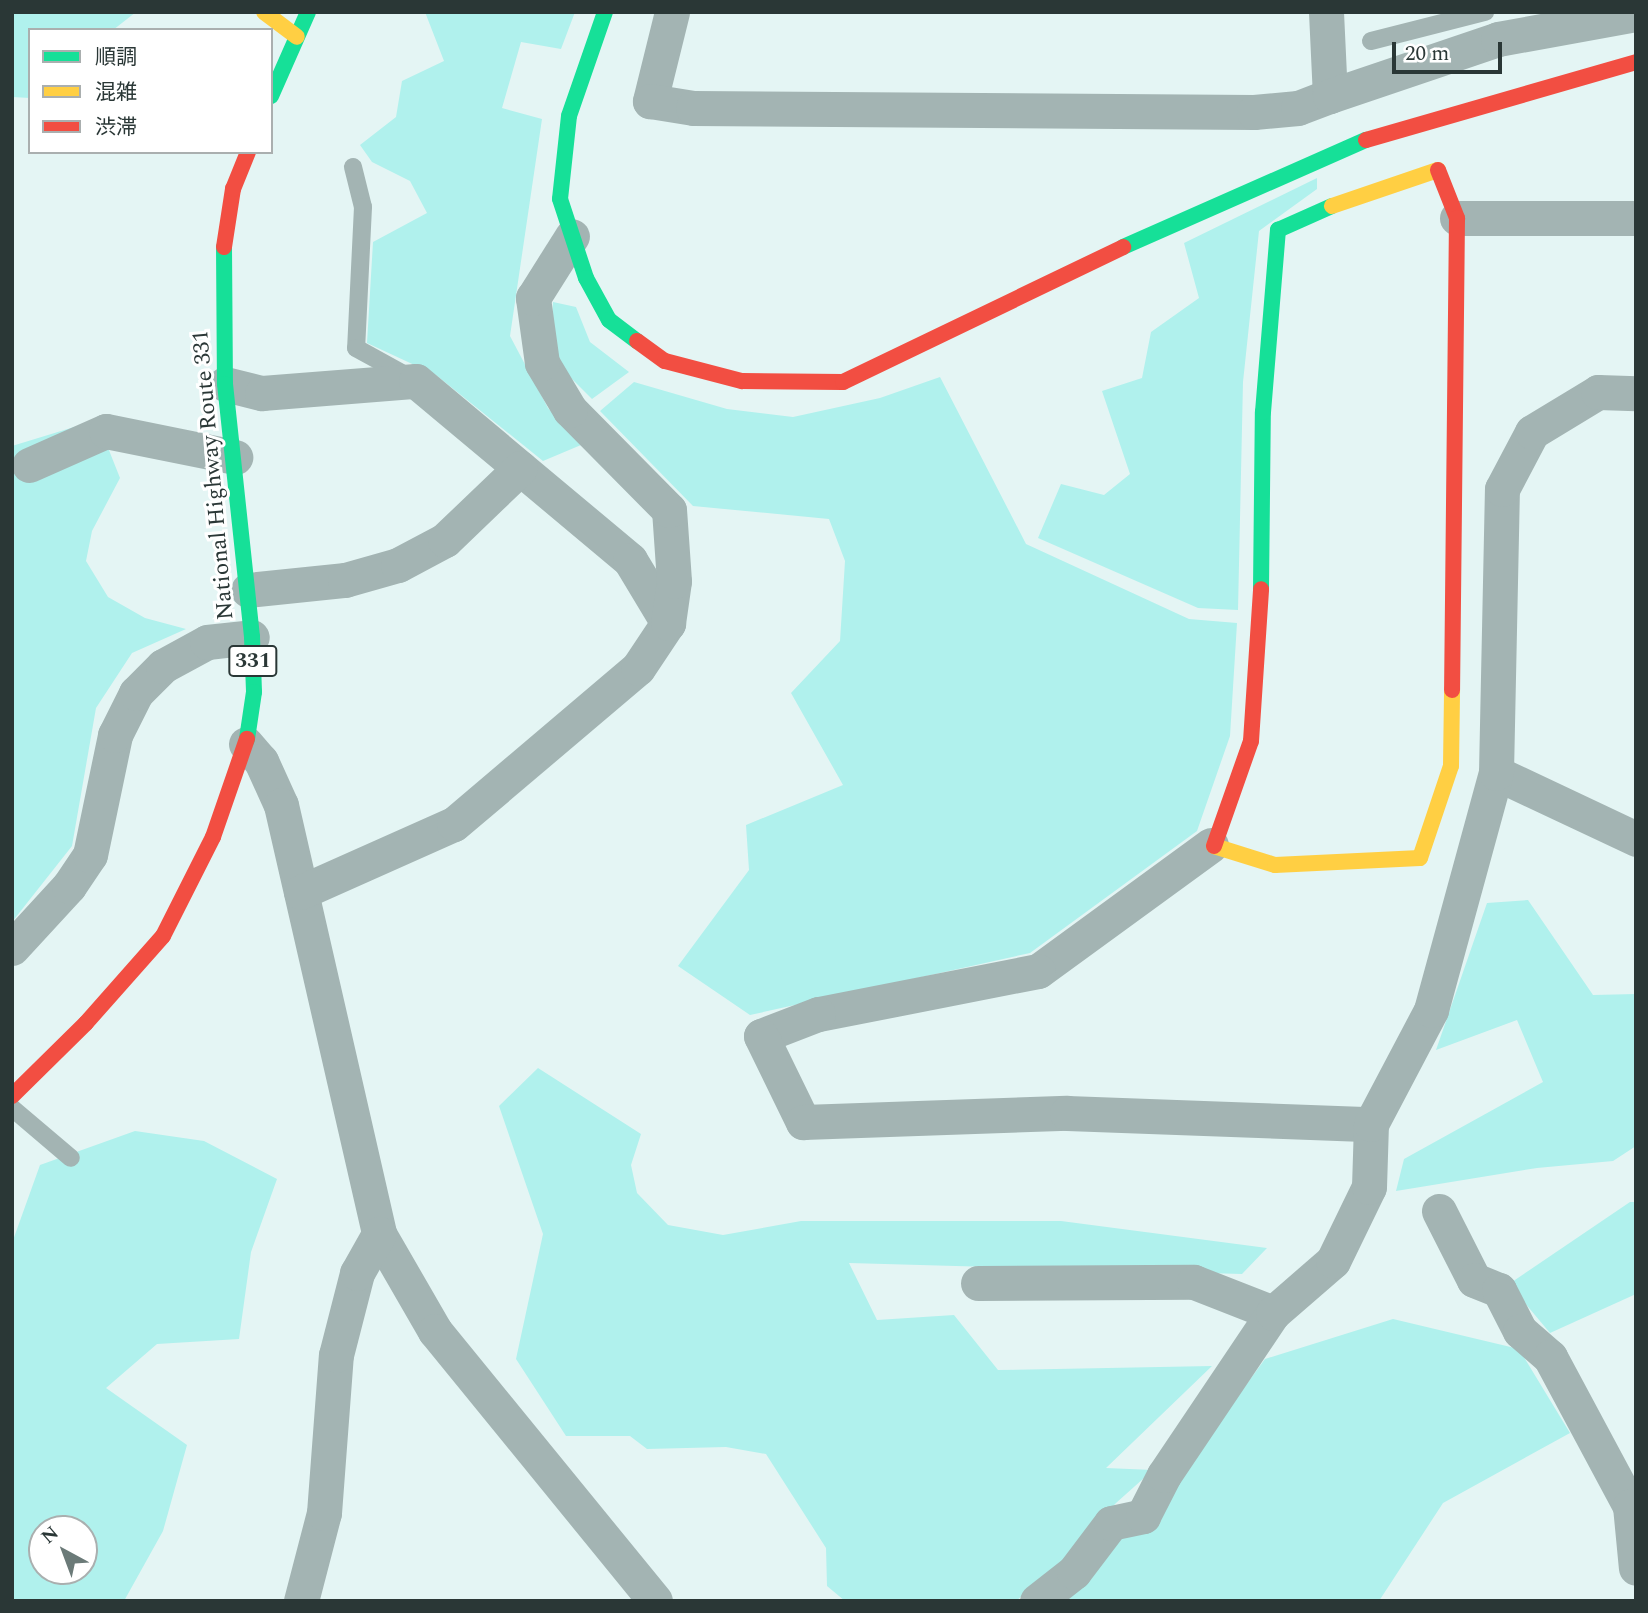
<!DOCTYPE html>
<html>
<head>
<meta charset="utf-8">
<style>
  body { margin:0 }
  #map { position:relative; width:1648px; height:1613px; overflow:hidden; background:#e4f5f4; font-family:Spectral,"Noto Sans JP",serif }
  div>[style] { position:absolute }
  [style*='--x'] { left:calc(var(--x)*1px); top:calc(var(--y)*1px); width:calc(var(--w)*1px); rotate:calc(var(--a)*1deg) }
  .green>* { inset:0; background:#b0f1ed }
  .lane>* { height:18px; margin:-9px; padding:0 9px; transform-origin:9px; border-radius:9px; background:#a3b4b3 }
  .street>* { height:35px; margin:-17.5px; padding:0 17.5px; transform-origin:17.5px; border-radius:17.5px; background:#a3b4b3 }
  .fast>* { height:16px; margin:-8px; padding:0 8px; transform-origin:8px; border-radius:8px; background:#16e098 }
  .slow>* { height:16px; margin:-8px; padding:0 8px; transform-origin:8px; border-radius:8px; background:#ffcf43 }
  .jam>* { height:16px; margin:-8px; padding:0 8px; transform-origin:8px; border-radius:8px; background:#f24e42 }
  span { translate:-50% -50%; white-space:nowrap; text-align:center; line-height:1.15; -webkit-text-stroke:6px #fff; paint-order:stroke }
  .shield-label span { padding:2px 5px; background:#fff; border:2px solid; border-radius:5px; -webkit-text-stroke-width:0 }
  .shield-label { font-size:21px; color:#2a3736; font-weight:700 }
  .street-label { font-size:23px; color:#2a3736 }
  .frame { position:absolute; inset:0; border:14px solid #2a3736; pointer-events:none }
  .legend { position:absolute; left:28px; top:28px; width:245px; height:126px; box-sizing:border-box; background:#fff; border:2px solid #aaafaf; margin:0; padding:9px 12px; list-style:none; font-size:21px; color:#2a3736 }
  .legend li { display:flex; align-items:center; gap:14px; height:35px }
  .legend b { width:35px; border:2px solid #aaafaf }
  .north { position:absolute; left:28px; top:1515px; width:70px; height:70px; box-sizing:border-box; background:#fff; border:2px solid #aaafaf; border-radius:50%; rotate:319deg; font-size:19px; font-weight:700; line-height:28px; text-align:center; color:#2a3736 }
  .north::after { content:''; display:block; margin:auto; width:24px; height:32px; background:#6b7a78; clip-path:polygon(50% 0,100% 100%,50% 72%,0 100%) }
  .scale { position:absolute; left:1392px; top:42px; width:110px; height:32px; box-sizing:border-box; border:4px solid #2a3736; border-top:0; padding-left:9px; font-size:21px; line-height:24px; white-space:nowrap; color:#2a3736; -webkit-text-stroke:5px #fff; paint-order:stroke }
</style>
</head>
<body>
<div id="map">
  <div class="green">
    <div style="clip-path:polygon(12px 12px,136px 12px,113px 30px,30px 30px,30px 98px,12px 97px)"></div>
    <div style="clip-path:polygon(425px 12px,575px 12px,561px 49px,521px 42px,502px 108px,542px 119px,510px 336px,548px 408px,581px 445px,543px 461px,436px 375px,367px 343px,373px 242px,427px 213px,410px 181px,372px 162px,360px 145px,396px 117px,402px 81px,444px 61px)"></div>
    <div style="clip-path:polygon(1317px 178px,1317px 189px,1259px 231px,1243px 382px,1238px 610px,1198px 608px,1038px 538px,1061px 484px,1104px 495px,1130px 474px,1102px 391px,1142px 378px,1151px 332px,1199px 298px,1184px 243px)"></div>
    <div style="clip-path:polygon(553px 302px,576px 307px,590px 342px,629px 372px,592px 399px,563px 370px,551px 335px)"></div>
    <div style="clip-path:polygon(940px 377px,1026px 544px,1189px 619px,1237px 623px,1230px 736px,1197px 831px,1030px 953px,750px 1015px,678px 966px,749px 870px,746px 825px,843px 785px,791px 693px,840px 641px,845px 561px,829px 519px,693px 506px,600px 411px,634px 382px,727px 409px,793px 417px,880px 398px)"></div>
    <div style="clip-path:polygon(97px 420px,120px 478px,92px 531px,86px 561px,108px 597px,145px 618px,186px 629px,132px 653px,96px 708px,72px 846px,12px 922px,12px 446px)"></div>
    <div style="clip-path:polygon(1528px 900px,1593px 995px,1636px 994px,1636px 1146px,1613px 1161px,1537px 1168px,1396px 1191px,1404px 1159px,1543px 1082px,1517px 1020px,1436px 1050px,1487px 903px)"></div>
    <div style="clip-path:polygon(538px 1068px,641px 1134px,631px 1165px,637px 1193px,668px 1225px,723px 1235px,801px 1221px,1061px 1221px,1267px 1248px,1242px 1274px,849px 1263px,877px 1320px,954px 1315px,998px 1370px,1212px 1366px,1106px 1468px,1153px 1470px,1116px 1503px,1068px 1556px,1016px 1601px,845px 1601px,827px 1586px,826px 1548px,766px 1454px,726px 1447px,647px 1449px,630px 1436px,566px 1436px,516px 1359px,543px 1234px,499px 1106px)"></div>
    <div style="clip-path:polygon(evenodd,135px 1131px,204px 1141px,277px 1179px,251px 1252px,239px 1339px,157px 1344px,106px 1388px,187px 1445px,163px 1531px,124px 1601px,12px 1601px,12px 1243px,40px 1165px,135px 1131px,42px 1529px,84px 1529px,84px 1571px,42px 1571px,42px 1529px)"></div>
    <div style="clip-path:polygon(1630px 1202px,1636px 1202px,1636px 1294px,1550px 1333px,1509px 1284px)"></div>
    <div style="clip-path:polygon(1393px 1319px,1519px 1349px,1570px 1433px,1443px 1503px,1379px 1601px,1061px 1601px,1091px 1579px,1123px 1533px,1159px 1525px,1178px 1478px,1265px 1359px)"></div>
  </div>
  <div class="lane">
    <div style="--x:1371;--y:41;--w:118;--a:-14.3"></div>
    <div style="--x:353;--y:167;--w:41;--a:76"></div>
    <div style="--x:363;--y:207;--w:141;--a:92.8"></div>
    <div style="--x:356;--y:348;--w:58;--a:28.8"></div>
    <div style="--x:12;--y:1108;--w:77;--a:40.3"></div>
  </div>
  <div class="street">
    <div style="--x:672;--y:12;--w:92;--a:103.9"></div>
    <div style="--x:650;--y:101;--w:44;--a:9.2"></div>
    <div style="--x:693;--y:108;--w:561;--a:0.41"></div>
    <div style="--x:1254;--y:112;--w:44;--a:-5.2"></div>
    <div style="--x:1298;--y:108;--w:34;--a:-21"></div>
    <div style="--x:1326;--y:12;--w:84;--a:87.3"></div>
    <div style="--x:1330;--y:96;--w:177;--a:-18.7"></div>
    <div style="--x:1498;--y:39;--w:140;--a:-10.3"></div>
    <div style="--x:1457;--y:218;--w:179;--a:0"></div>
    <div style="--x:225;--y:384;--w:38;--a:14"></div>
    <div style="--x:262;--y:393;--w:154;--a:-4.5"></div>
    <div style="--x:416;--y:381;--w:279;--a:39.9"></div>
    <div style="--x:630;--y:560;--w:74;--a:58.9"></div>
    <div style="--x:29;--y:465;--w:84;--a:-23.8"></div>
    <div style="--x:106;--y:431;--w:132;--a:11.4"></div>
    <div style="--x:248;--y:590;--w:98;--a:-5.9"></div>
    <div style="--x:345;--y:580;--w:55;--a:-15.8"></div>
    <div style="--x:398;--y:565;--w:53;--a:-28"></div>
    <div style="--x:445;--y:540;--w:104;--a:-43.8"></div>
    <div style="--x:246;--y:744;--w:23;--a:49"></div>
    <div style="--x:261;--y:761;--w:48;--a:65.6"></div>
    <div style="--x:281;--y:805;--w:440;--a:77.1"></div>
    <div style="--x:379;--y:1234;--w:112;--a:60"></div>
    <div style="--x:435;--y:1331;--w:348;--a:50.8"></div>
    <div style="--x:1496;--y:773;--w:155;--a:25.2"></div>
    <div style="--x:1211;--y:845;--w:214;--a:143.9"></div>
    <div style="--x:1038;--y:971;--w:224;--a:168.9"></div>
    <div style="--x:818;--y:1014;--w:61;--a:158.9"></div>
    <div style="--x:761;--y:1036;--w:96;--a:64"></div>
    <div style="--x:803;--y:1122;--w:264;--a:-2"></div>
    <div style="--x:1067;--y:1113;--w:304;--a:2.1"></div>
    <div style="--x:301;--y:892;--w:167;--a:-24"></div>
    <div style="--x:454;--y:824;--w:241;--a:-40.3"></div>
    <div style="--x:638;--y:668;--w:54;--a:-56.3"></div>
    <div style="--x:668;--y:623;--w:42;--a:-81.9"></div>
    <div style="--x:674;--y:581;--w:71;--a:-94"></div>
    <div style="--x:669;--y:510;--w:141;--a:-134.7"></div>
    <div style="--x:570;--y:410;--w:55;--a:-120.8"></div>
    <div style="--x:542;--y:363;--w:66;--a:-97.9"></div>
    <div style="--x:533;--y:298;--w:73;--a:-57.8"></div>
    <div style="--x:12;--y:948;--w:84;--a:-47.4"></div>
    <div style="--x:69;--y:886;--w:37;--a:-56"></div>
    <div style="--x:90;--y:855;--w:123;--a:-78.2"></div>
    <div style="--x:115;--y:735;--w:47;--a:-63.4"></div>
    <div style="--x:136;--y:693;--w:38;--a:-45"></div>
    <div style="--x:163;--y:666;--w:50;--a:-28.6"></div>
    <div style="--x:207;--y:642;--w:45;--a:-6.3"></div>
    <div style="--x:1439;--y:1211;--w:77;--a:63.1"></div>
    <div style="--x:1474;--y:1280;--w:27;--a:22"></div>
    <div style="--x:1499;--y:1290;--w:46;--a:62.9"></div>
    <div style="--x:1520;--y:1331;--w:40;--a:41"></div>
    <div style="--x:1550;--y:1357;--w:169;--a:61.8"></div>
    <div style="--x:1630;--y:1506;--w:62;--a:84.5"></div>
    <div style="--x:978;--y:1283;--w:216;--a:-0.3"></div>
    <div style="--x:1194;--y:1282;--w:85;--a:21.4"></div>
    <div style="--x:301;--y:1601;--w:91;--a:-75.4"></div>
    <div style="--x:324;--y:1513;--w:158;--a:-85.7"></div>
    <div style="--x:336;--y:1355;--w:85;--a:-75.6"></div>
    <div style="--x:357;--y:1273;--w:45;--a:-60.6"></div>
    <div style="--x:1037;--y:1601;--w:47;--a:-38.1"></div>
    <div style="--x:1074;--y:1572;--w:61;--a:-52.9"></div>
    <div style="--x:1111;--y:1523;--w:33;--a:-12"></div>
    <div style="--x:1143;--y:1516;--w:46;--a:-62.9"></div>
    <div style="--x:1164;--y:1475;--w:195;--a:-56.1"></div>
    <div style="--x:1273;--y:1313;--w:79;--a:-40.9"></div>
    <div style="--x:1333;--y:1261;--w:82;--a:-64.1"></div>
    <div style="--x:1369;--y:1187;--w:63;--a:-88.2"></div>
    <div style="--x:1371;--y:1124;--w:129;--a:-62.2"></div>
    <div style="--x:1431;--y:1010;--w:246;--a:-74.7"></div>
    <div style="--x:1496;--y:773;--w:284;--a:-88.8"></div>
    <div style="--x:1502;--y:489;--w:64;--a:-62.2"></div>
    <div style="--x:1532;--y:432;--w:77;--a:-31.2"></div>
    <div style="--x:1598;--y:392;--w:38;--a:2"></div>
  </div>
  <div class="fast">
    <div style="--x:605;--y:12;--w:110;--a:109.1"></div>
    <div style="--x:569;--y:116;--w:83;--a:96.2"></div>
    <div style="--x:560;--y:199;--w:83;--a:71.8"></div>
    <div style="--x:586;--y:278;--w:48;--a:61.3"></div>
    <div style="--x:609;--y:320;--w:35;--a:37"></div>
    <div style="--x:271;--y:96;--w:92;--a:-66.2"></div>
    <div style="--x:224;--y:247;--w:137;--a:89.6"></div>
    <div style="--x:225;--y:384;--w:254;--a:83.9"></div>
    <div style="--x:252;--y:637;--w:55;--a:87.9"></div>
    <div style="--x:254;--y:692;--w:48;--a:98.5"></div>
    <div style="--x:1123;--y:247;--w:266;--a:-23.8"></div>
    <div style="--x:1261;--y:589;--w:177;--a:-89.4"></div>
    <div style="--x:1263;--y:412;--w:183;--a:-85.3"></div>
    <div style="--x:1278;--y:230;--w:59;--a:-24"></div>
  </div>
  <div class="slow">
    <div style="--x:264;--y:12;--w:41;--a:37.1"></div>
    <div style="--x:1332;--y:206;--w:112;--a:-18.8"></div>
    <div style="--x:1214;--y:846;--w:64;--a:17.3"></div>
    <div style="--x:1275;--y:865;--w:145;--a:-2.8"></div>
    <div style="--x:1420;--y:858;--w:97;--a:-71.4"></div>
    <div style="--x:1451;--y:766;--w:76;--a:-89.2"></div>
  </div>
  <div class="jam">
    <div style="--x:1366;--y:140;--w:281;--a:-16.1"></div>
    <div style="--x:1438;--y:170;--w:52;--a:68.4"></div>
    <div style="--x:1457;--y:218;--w:472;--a:90.6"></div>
    <div style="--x:224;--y:247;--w:59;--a:-81.2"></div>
    <div style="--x:233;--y:189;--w:40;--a:-68"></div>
    <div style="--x:637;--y:341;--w:34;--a:36"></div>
    <div style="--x:665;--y:361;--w:80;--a:14.6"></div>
    <div style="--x:742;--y:381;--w:101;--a:0.6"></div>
    <div style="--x:843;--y:382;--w:311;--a:-25.7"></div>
    <div style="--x:1214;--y:846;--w:111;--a:-70.6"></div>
    <div style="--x:1251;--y:741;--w:152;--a:-86.2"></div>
    <div style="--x:12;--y:1096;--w:104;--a:-44.6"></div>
    <div style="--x:86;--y:1023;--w:116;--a:-48.5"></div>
    <div style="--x:163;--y:936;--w:111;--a:-63.2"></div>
    <div style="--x:213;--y:837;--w:104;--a:-70.9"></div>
  </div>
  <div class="shield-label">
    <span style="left:253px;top:661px">331</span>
  </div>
  <div class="street-label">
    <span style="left:214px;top:475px;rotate:-95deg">National Highway Route 331</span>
  </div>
  <div class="frame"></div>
  <ul class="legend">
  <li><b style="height:9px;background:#16e098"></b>順調</li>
  <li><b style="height:9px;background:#ffcf43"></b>混雑</li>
  <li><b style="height:9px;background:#f24e42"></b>渋滞</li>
  </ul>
  <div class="north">N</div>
  <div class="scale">20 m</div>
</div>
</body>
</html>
